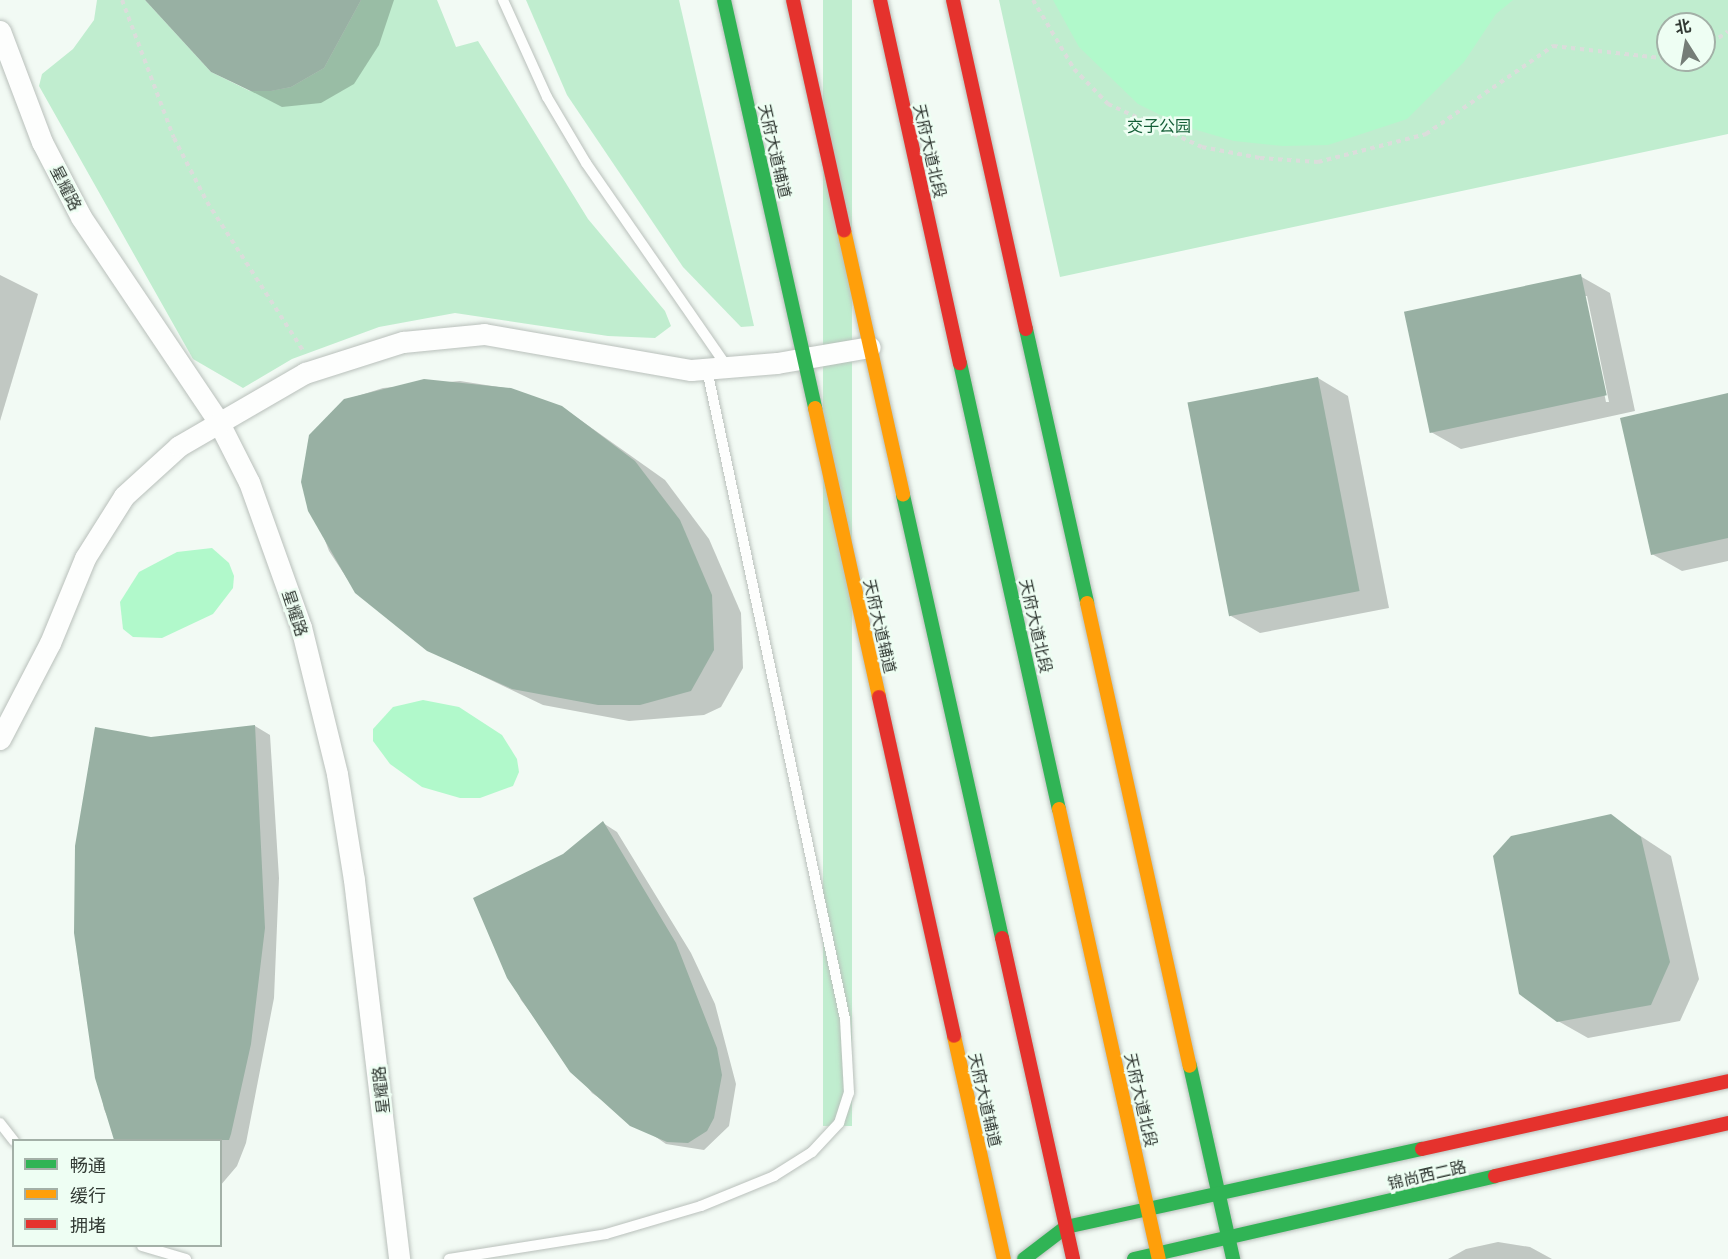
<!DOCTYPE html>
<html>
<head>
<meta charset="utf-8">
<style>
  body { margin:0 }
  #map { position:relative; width:1728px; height:1259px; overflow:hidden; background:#f2faf4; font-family:Ubuntu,"Noto Sans SC",sans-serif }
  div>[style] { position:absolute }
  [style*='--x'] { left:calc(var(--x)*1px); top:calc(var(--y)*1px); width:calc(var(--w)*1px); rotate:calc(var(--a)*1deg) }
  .green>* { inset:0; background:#c0edcf; transform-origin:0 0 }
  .water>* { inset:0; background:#b1f9cb }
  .shadow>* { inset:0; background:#0003 }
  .building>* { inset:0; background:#98b0a3; transform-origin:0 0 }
  .path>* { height:4px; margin-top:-2px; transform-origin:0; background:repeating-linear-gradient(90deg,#dbdddb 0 4.5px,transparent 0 9px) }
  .roads { filter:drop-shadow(0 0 2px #b9c0bb) drop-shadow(0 0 2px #b9c0bb) }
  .lane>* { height:10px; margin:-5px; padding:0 5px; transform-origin:5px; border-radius:5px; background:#fdfefd }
  .street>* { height:21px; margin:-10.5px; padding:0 10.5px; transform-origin:10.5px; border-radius:10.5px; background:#fdfefd }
  .fast>* { height:14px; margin:-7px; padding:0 7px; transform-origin:7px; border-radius:7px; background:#30b455 }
  .slow>* { height:14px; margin:-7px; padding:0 7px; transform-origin:7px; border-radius:7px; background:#ff9f0a }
  .jam>* { height:14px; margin:-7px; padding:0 7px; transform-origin:7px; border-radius:7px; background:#e5322d }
  span { translate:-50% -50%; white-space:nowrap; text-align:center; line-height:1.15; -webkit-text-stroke:5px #eefef3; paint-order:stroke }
  .park-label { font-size:16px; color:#145e37 }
  .street-label { font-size:16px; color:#323a34 }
  .legend { position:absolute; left:12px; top:1139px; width:210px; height:108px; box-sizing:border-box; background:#eefef3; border:2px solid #a3b0a7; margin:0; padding:8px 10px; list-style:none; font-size:18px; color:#323a34 }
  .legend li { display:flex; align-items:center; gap:12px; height:30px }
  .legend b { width:30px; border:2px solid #a3b0a7 }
  .north { position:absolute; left:1656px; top:12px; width:60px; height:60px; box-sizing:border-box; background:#eefef3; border:2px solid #a3b0a7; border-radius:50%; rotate:349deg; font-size:16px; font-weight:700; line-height:24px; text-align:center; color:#323a34 }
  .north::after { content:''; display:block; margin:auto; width:21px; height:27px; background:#757d77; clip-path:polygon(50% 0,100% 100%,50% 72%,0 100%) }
</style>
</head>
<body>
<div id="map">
  <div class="green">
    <div style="clip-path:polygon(97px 0,145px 0,211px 72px,250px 91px,270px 91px,291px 87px,324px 68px,361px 0,437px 0,456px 47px,478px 41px,588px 219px,665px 311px,671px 326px,655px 338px,608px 336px,455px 313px,379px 327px,292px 359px,243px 388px,193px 359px,39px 86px,42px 74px,73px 49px,94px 20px)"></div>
    <div style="clip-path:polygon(526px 0,679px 0,754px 326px,741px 327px,683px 267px,567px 95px)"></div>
    <div style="left:823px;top:0;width:29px;height:1126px"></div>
    <div style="clip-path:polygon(evenodd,999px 0,1728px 0,1728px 134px,1060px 277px,999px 0,1668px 24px,1704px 24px,1704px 60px,1668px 60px,1668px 24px)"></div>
  </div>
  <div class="water">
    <div style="clip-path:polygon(1053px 0,1513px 0,1496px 14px,1464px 62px,1407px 119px,1328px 145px,1283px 146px,1234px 141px,1183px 126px,1138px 104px,1079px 47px)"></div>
    <div style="clip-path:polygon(212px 548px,229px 563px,234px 576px,233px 588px,213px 614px,162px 638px,133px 637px,123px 629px,120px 602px,139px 572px,177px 552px)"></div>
    <div style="clip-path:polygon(423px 700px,459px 707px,502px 735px,517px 759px,519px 772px,513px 786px,480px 798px,460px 798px,422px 787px,390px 764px,373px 741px,373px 729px,393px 707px)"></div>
  </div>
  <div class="shadow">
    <div style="clip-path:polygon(148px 0,394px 0,379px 45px,354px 84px,321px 103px,282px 107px,212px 71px)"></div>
    <div style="clip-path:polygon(0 275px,38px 294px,0 421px)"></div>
    <div style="clip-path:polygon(evenodd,1580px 276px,1610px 293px,1635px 411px,1461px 449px,1431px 432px,1580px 276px,1584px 296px,1587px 296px,1609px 402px,1606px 402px,1584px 296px)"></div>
    <div style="clip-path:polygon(1318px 378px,1348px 396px,1389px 608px,1260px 633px,1231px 616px)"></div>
    <div style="clip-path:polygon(460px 381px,511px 389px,562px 407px,665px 480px,709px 539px,741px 613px,743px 668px,721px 707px,704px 715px,629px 721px,543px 705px,428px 650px,356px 592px,329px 551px,303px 482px,311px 435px,345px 400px,383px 388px)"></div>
    <div style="clip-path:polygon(1728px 395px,1728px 561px,1682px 571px,1652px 554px)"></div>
    <div style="clip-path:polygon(255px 726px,270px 735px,279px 878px,274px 998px,246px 1143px,237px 1166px,220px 1186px,220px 1140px,118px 1140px,104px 1109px,78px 960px,151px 738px)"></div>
    <div style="clip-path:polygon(1610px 816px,1671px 856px,1699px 979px,1680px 1021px,1588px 1038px,1558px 1021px)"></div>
    <div style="clip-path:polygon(603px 823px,617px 832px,691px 953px,715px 1004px,736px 1084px,729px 1126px,704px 1150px,666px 1144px,592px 1093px,521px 1000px,475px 899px,564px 856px)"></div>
    <div style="clip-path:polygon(1498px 1242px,1530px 1247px,1552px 1259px,1448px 1259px,1466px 1249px)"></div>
  </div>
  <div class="building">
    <div style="clip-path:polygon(145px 0,361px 0,324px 68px,291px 87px,271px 91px,251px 91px,211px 72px)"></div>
    <div style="left:1581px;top:274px;width:124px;height:181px;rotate:78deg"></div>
    <div style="left:1318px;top:377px;width:218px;height:133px;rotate:79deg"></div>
    <div style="clip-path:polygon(424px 379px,511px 388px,562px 406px,635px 461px,680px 520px,712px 595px,714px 650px,691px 691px,640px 705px,598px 705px,512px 689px,427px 651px,355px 593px,308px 511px,301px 482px,309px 435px,344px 399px)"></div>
    <div style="clip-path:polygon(1728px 393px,1728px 538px,1651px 555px,1620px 418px)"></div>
    <div style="clip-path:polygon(255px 725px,265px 928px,251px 1044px,231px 1134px,229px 1140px,114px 1140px,95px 1078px,74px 933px,75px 846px,95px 727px,151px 737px)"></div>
    <div style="clip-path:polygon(1611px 814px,1641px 837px,1670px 962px,1651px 1005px,1557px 1022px,1519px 994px,1493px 856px,1511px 836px)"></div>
    <div style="clip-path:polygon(603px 821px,676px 943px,717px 1048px,722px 1075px,714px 1118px,707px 1131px,688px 1143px,667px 1142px,630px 1126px,570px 1072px,507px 978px,473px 898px,563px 854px)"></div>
  </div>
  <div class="path">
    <div style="--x:122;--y:0;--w:147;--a:69.4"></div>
    <div style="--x:174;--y:138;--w:72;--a:62.7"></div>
    <div style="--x:207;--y:202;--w:179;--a:57.1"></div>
    <div style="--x:1033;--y:0;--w:80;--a:59.3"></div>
    <div style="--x:1074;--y:69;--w:49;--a:45.8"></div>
    <div style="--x:1108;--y:104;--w:103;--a:24.6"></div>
    <div style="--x:1202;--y:147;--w:59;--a:10.7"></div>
    <div style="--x:1260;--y:158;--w:58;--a:3.9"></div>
    <div style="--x:1318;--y:162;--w:112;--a:-14.5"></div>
    <div style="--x:1426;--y:134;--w:155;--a:-34.7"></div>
    <div style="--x:1553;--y:46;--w:127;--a:6.3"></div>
    <div style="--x:1704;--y:48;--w:29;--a:-35"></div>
  </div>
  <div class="roads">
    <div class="lane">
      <div style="--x:503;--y:0;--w:107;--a:65.6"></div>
      <div style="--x:547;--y:97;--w:77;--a:59.4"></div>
      <div style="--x:586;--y:163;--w:249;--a:55.3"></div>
      <div style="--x:0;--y:1123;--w:23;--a:52"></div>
      <div style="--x:142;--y:1246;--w:46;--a:16.5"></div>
      <div style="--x:449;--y:1259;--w:159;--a:-9"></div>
      <div style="--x:606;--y:1234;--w:99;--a:-16.4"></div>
      <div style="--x:701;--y:1206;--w:79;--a:-22.3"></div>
      <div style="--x:774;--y:1176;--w:45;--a:-32.3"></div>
      <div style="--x:812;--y:1152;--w:40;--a:-47"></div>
      <div style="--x:839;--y:1123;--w:32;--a:-72"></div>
      <div style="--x:849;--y:1093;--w:74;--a:-93.1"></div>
      <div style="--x:845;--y:1019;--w:664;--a:-102"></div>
    </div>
    <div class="street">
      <div style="--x:0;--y:31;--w:119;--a:69.3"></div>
      <div style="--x:42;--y:142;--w:85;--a:62.5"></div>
      <div style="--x:81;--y:217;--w:246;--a:56.1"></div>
      <div style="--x:218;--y:421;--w:68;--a:63.1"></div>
      <div style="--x:249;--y:482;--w:154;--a:70.3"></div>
      <div style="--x:301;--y:627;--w:151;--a:76.2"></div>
      <div style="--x:337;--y:774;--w:107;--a:80.9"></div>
      <div style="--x:354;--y:880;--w:382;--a:83.2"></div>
      <div style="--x:0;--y:739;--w:108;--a:-62.5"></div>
      <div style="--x:50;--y:643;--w:92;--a:-67.6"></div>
      <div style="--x:85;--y:558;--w:73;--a:-57.8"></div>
      <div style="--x:124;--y:496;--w:74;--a:-42.3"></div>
      <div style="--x:179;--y:446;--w:146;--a:-30.1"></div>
      <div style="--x:305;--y:373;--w:103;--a:-17.6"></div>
      <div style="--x:403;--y:342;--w:81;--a:-5.6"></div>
      <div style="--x:484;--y:334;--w:210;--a:9.9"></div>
      <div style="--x:691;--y:370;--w:86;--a:-4.7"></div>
      <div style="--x:777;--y:363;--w:94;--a:-9.8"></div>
    </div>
    <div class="fast">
      <div style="--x:724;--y:0;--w:418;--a:77.4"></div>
      <div style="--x:1026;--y:329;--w:281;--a:77.4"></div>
      <div style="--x:960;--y:363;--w:457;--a:77.5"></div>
      <div style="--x:903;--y:495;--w:454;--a:77.4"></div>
      <div style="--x:1190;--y:1066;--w:198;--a:77.4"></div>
      <div style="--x:1024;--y:1259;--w:53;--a:-37.3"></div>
      <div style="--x:1066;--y:1227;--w:364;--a:-12.4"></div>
      <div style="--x:1134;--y:1259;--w:370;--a:-12.9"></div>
    </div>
    <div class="slow">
      <div style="--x:844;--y:230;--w:271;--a:77.4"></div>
      <div style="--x:815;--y:408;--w:296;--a:77.5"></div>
      <div style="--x:1087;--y:603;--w:474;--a:77.5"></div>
      <div style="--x:1059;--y:809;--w:461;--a:77.5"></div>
      <div style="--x:954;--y:1036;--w:229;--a:77.4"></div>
    </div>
    <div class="jam">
      <div style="--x:793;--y:0;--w:236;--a:77.5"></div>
      <div style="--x:880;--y:0;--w:372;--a:77.6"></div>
      <div style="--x:953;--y:0;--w:337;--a:77.5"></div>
      <div style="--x:879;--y:697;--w:347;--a:77.5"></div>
      <div style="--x:1002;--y:938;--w:329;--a:77.5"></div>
      <div style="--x:1422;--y:1149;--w:313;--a:-12.5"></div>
      <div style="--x:1495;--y:1176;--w:239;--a:-12.8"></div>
    </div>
  </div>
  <div class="park-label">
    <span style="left:1159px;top:126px">交子公园</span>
  </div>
  <div class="street-label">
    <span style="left:775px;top:151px;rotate:77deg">天府大道辅道</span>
    <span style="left:930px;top:151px;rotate:77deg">天府大道北段</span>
    <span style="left:66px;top:188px;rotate:63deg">星耀路</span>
    <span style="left:295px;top:613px;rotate:72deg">星耀路</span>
    <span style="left:880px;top:626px;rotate:77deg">天府大道辅道</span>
    <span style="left:1036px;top:626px;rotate:77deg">天府大道北段</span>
    <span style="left:381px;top:1090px;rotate:-96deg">星耀路</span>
    <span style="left:985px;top:1100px;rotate:77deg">天府大道辅道</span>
    <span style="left:1141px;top:1100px;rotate:77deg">天府大道北段</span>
    <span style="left:1427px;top:1175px;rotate:-13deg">锦尚西二路</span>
  </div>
  <ul class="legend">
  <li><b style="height:8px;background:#30b455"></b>畅通</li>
  <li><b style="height:8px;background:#ff9f0a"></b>缓行</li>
  <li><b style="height:8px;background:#e5322d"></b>拥堵</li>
  </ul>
  <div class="north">北</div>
</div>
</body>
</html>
